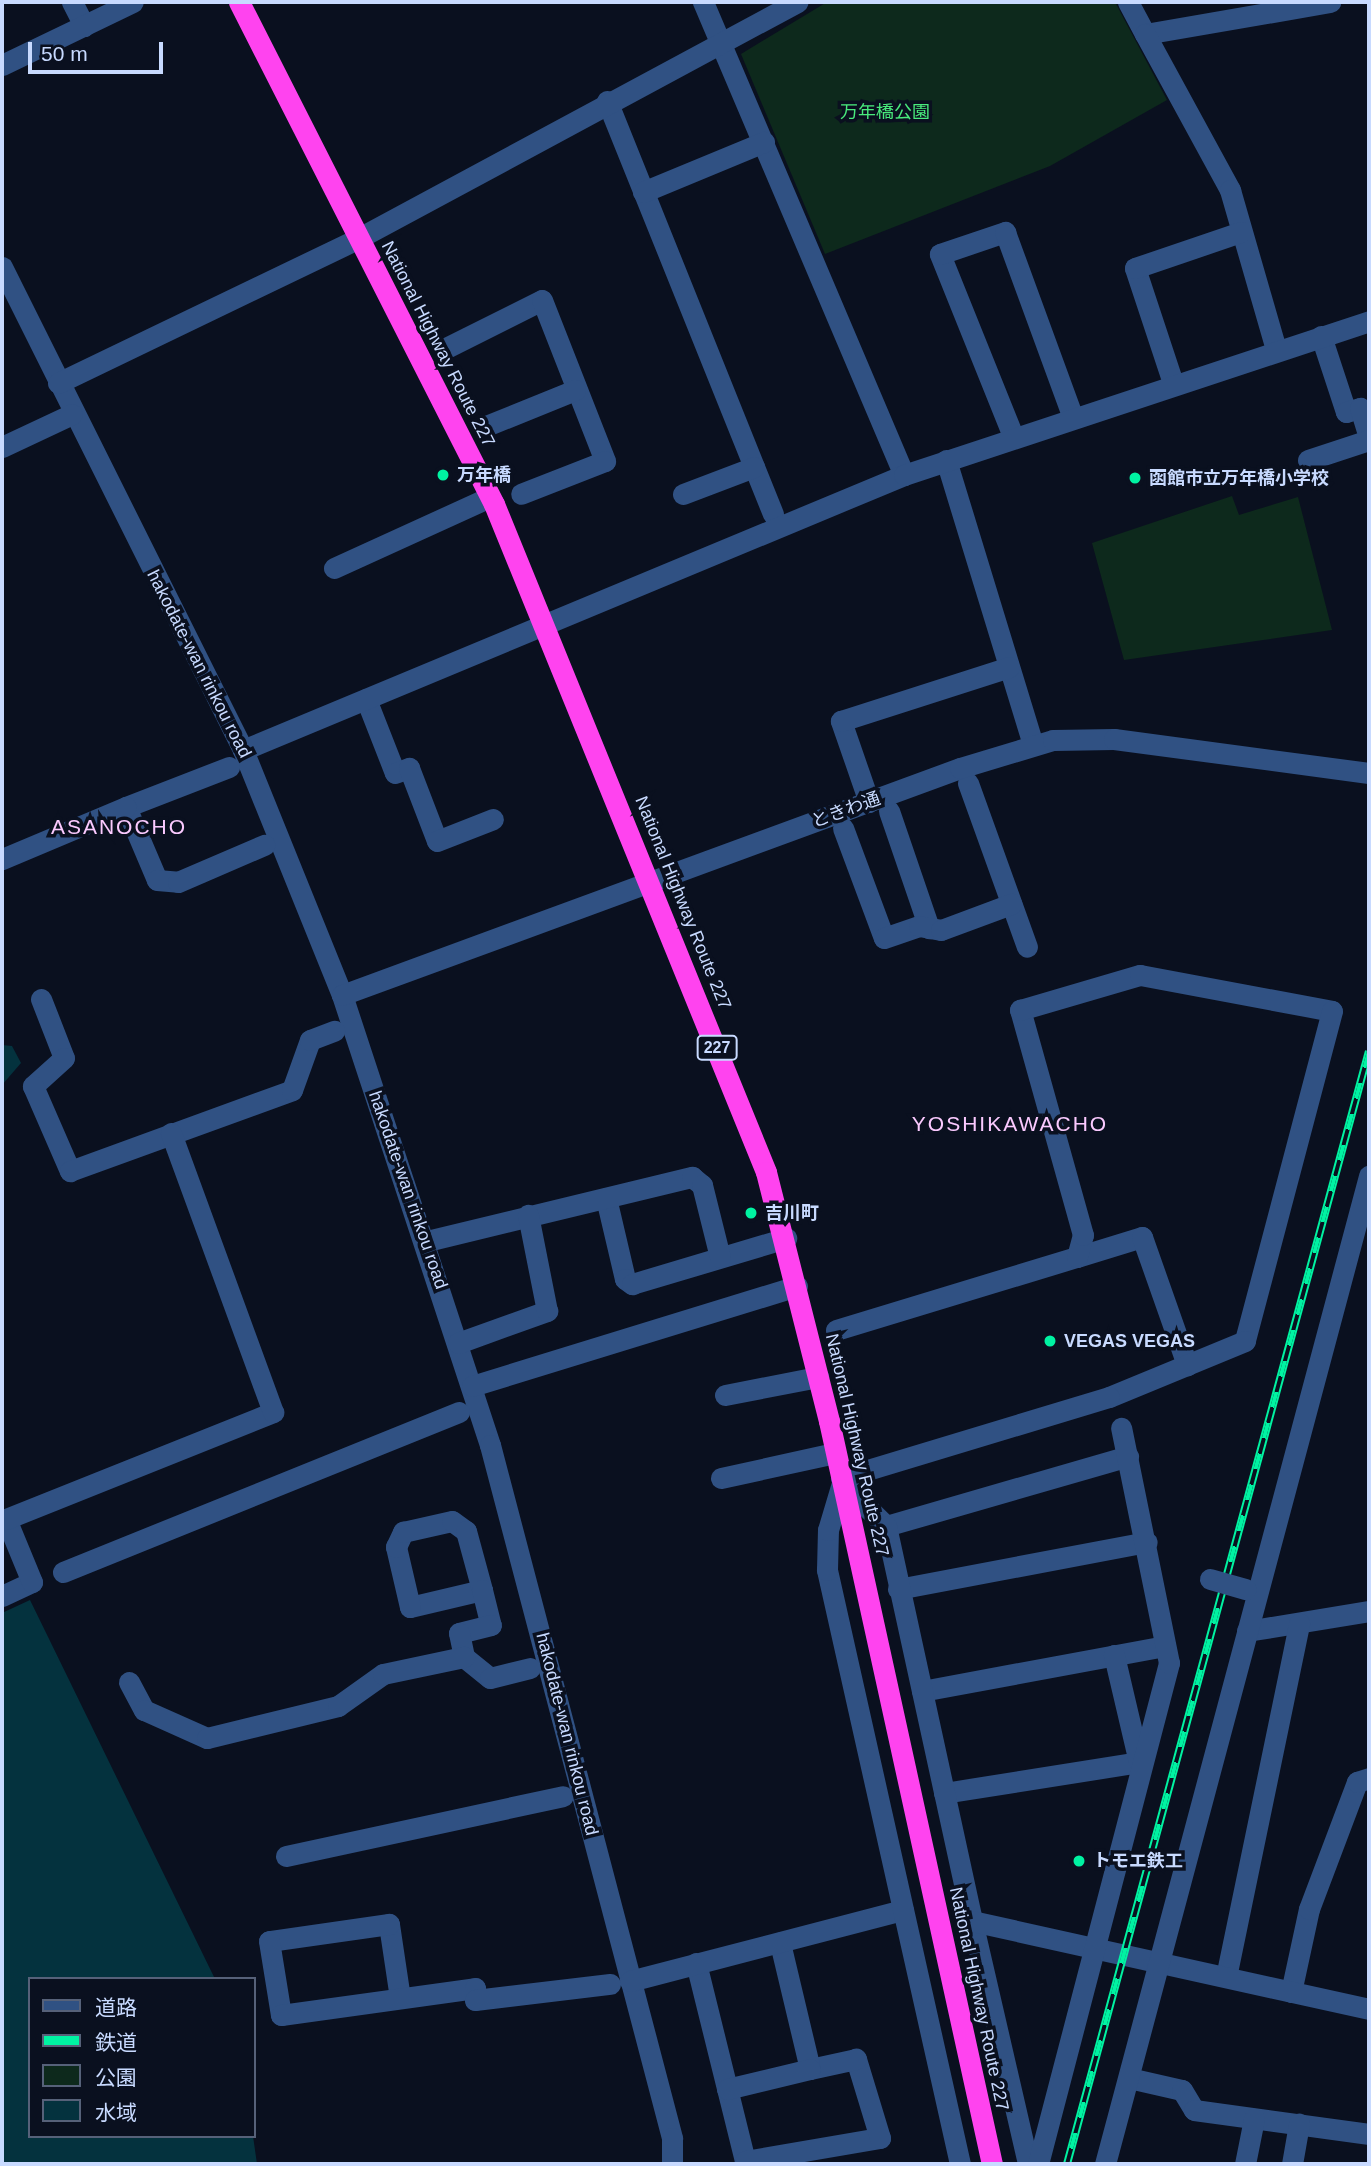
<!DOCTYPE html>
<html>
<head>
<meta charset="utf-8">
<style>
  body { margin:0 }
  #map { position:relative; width:1371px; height:2166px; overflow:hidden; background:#0a101f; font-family:Arial,"Noto Sans JP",sans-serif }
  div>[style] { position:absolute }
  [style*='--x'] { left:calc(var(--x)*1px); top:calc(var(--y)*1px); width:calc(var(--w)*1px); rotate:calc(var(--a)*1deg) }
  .green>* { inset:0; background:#0d291c }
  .water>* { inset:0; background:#04323e }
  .minor>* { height:21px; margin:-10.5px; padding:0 10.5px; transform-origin:10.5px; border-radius:10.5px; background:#305183 }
  .highway>* { height:21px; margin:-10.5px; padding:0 10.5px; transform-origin:10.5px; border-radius:10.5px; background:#ff43ef }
  .rail>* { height:8px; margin-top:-4px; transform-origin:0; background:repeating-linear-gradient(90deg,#0a101f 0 16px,#00f3a2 0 32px); box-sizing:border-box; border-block:2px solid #00f3a2 }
  .minor-bridge>* { height:21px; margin:-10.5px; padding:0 10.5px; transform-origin:10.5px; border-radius:10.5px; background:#305183 }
  .dots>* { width:19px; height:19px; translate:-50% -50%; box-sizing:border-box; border:4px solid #0a101f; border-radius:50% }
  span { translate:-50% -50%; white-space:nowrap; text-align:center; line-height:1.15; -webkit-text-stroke:7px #0a101f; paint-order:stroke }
  .shield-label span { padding:2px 5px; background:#0a101f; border:2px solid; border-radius:5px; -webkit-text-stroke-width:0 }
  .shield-label { font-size:16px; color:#c8daff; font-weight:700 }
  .park-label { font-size:18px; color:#49ea7c }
  .street-label { font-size:18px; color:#c8daff }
  .poi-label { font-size:18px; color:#c8daff; font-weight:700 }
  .left { translate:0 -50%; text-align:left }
  .quarter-label { font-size:21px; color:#fbcaff; letter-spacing:2px }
  .frame { position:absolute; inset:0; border:4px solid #c8daff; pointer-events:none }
  .legend { position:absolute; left:28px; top:1977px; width:228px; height:161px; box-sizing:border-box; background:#0a101f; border:2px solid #566179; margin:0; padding:9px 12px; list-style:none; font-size:21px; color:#c8daff }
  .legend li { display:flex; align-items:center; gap:14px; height:35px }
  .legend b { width:35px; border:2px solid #566179 }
  .scale { position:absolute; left:28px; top:42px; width:135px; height:32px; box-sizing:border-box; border:4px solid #c8daff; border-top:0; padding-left:9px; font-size:21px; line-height:24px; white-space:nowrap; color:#c8daff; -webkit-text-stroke:5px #0a101f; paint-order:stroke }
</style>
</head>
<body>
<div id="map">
  <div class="green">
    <div style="clip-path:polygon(827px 2px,1115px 2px,1167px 100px,1050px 166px,825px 254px,741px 54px)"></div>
    <div style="clip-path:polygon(1232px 496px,1239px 515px,1298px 497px,1332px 630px,1124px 660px,1092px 543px)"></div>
  </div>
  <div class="water">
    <div style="clip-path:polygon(2px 1045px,12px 1046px,21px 1063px,2px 1085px)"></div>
    <div style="clip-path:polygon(30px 1600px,215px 1979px,30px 1979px,30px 2136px,253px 2136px,257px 2164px,2px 2164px,2px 1613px)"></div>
  </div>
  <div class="minor">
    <div style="--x:72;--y:2;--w:27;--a:63"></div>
    <div style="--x:703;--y:2;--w:514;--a:66.98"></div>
    <div style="--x:1128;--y:2;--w:36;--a:62"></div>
    <div style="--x:1145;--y:34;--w:188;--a:-9.8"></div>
    <div style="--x:1145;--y:34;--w:178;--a:61.4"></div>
    <div style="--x:1230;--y:190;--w:166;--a:73.9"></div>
    <div style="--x:2;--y:65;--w:145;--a:-25.7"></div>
    <div style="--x:607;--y:101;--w:445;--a:68.1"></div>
    <div style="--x:643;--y:192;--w:131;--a:-22.5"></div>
    <div style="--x:2;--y:267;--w:540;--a:63.48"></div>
    <div style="--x:243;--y:750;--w:264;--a:68"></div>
    <div style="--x:342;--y:995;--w:474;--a:71.8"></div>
    <div style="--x:490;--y:1445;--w:717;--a:75.28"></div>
    <div style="--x:672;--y:2138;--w:26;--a:90"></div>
    <div style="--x:1321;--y:336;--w:80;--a:71.8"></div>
    <div style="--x:1346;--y:412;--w:15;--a:-16"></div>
    <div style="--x:1360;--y:408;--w:30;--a:73"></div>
    <div style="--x:446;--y:348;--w:107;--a:-26.6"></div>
    <div style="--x:542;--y:300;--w:173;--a:68.6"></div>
    <div style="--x:605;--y:461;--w:90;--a:158.6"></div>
    <div style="--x:58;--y:383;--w:334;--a:-25.7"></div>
    <div style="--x:359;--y:238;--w:498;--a:-28.3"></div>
    <div style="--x:1173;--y:383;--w:121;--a:-108.3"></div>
    <div style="--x:1135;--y:268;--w:112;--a:-18.8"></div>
    <div style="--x:486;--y:426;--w:96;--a:-22"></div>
    <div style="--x:1013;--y:436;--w:196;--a:-111.9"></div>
    <div style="--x:940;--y:254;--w:69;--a:-18.7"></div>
    <div style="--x:1005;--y:232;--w:195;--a:69.9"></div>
    <div style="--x:2;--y:447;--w:77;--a:-25.2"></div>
    <div style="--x:946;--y:460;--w:298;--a:73"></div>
    <div style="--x:1308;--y:460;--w:64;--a:-18.2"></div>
    <div style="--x:683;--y:494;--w:76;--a:-20.8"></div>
    <div style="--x:334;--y:568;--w:171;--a:-24.5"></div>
    <div style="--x:366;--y:699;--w:79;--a:68.6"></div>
    <div style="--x:395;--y:773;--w:15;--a:-20"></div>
    <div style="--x:409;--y:768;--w:78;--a:69"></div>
    <div style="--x:437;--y:841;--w:60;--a:-21.4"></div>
    <div style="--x:243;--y:750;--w:716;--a:-22.59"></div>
    <div style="--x:904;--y:475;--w:490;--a:-18.3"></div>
    <div style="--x:229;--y:767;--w:110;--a:158.8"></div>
    <div style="--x:126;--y:807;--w:79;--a:67"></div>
    <div style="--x:157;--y:880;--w:21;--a:5"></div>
    <div style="--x:178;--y:882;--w:94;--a:-23.3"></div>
    <div style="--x:968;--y:783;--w:174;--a:70.2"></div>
    <div style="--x:869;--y:802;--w:86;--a:-109.1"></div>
    <div style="--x:841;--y:721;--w:176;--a:-17.8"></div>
    <div style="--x:889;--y:811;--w:124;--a:71.1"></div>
    <div style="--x:843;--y:828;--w:117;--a:69.6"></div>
    <div style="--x:884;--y:938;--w:37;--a:-19"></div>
    <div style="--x:919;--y:926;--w:22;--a:10"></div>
    <div style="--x:941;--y:930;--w:75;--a:-20.4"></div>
    <div style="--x:2;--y:859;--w:134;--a:-22.8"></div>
    <div style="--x:342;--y:995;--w:658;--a:-20.17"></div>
    <div style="--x:960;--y:768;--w:97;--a:-16.8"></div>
    <div style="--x:1053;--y:740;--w:61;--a:-0.9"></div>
    <div style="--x:1114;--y:739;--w:257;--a:7.6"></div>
    <div style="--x:41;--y:999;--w:63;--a:68.7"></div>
    <div style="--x:64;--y:1058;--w:42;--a:137.9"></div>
    <div style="--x:33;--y:1086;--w:93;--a:66.5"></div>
    <div style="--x:70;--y:1171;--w:236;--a:-20"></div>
    <div style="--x:292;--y:1090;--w:53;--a:-70.2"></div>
    <div style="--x:310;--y:1040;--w:26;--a:-21"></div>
    <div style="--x:606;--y:1198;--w:83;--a:76.8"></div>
    <div style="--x:625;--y:1279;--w:9;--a:36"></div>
    <div style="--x:632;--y:1284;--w:161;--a:-16.6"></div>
    <div style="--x:427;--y:1241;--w:273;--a:-13.6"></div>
    <div style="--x:692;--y:1177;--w:13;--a:39"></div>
    <div style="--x:702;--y:1185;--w:74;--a:76"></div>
    <div style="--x:1077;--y:1257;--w:68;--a:-17.1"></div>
    <div style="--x:1142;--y:1237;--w:136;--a:70.6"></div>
    <div style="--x:836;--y:1330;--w:252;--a:-16.9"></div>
    <div style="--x:1077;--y:1257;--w:23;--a:-75"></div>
    <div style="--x:1083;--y:1235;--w:234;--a:-105.6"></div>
    <div style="--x:1020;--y:1010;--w:125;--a:-16.3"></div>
    <div style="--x:1140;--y:975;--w:195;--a:10.6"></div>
    <div style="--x:1332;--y:1011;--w:341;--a:104.8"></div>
    <div style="--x:1245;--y:1341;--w:147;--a:157.6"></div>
    <div style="--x:1109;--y:1397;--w:280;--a:163.2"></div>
    <div style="--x:458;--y:1343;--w:95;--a:-19.8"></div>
    <div style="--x:547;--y:1311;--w:98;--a:-101.2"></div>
    <div style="--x:472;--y:1386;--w:340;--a:-17.1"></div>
    <div style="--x:725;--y:1395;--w:95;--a:-11"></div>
    <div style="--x:721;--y:1478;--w:117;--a:-12.4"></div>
    <div style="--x:886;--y:1526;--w:252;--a:-16.1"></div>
    <div style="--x:63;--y:1572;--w:427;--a:-22"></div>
    <div style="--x:898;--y:1589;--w:253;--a:-10.7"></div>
    <div style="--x:482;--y:1590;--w:74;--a:166.7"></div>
    <div style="--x:410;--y:1607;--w:62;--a:-103.1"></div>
    <div style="--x:396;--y:1547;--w:17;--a:-65"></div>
    <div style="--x:403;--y:1532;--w:50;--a:-12.7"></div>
    <div style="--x:452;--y:1521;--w:17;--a:36"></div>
    <div style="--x:466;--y:1531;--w:61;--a:74.8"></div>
    <div style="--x:482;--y:1590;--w:36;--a:76"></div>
    <div style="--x:491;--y:1625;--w:33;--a:166"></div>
    <div style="--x:459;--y:1633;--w:25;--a:78"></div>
    <div style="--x:464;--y:1657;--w:33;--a:39"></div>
    <div style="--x:490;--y:1678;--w:41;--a:-14"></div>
    <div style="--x:2;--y:1596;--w:33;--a:-25"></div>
    <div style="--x:32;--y:1582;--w:68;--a:-112.4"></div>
    <div style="--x:6;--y:1519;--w:288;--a:-21.8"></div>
    <div style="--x:273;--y:1412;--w:297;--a:-110.1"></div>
    <div style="--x:1247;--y:1631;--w:124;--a:-9.3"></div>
    <div style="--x:129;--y:1682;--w:32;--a:62"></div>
    <div style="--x:144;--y:1710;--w:69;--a:24"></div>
    <div style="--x:207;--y:1738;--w:135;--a:-13.7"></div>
    <div style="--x:338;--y:1706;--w:55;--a:-35.4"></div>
    <div style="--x:383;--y:1674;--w:83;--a:-11.9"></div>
    <div style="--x:922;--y:1691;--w:247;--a:-10.5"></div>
    <div style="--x:944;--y:1793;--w:197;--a:-9"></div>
    <div style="--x:1139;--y:1762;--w:110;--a:-103.2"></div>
    <div style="--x:286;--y:1856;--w:283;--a:-12.2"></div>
    <div style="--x:972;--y:1921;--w:249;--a:77"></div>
    <div style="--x:696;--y:1963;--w:204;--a:76.1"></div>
    <div style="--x:745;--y:2161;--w:137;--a:-9.7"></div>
    <div style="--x:880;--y:2138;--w:83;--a:-106.9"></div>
    <div style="--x:856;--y:2059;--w:47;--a:167.7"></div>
    <div style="--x:810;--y:2069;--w:130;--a:-103.4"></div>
    <div style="--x:1226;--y:1977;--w:361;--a:-78.3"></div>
    <div style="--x:630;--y:1981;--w:282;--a:-14.6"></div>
    <div style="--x:1291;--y:1992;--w:85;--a:-77.8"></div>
    <div style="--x:1309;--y:1909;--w:136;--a:-69.3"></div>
    <div style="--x:1357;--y:1782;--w:13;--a:-18"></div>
    <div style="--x:400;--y:1998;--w:75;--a:-98.5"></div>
    <div style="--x:389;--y:1924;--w:121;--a:171.9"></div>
    <div style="--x:269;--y:1941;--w:75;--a:80.8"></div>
    <div style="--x:281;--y:2015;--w:196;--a:-7.9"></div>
    <div style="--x:475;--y:1988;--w:12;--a:90"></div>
    <div style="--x:475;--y:2000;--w:136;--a:-6.8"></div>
    <div style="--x:1129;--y:2078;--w:54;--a:12.8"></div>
    <div style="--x:1182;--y:2090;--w:23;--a:59"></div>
    <div style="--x:1194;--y:2110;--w:177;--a:7.8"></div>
    <div style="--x:727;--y:2089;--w:85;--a:-13.5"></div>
    <div style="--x:960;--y:2164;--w:609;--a:-102.62"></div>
    <div style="--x:827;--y:1570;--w:40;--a:-88.6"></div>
    <div style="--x:828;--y:1530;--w:49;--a:-73.4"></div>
    <div style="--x:842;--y:1483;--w:62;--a:44.3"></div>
    <div style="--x:886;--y:1526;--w:404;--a:77.7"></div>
    <div style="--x:972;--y:1921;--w:407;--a:12.5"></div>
    <div style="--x:1038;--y:2164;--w:518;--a:-75.35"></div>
    <div style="--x:1169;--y:1663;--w:240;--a:-101.5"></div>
    <div style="--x:1105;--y:2164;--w:1023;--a:-75.04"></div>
    <div style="--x:1245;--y:2164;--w:46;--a:-78.7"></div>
    <div style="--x:1292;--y:2164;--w:41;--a:-80.1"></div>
  </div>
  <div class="highway">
    <div style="--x:239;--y:2;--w:563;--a:63.07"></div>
    <div style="--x:494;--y:504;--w:721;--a:67.84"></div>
    <div style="--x:766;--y:1172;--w:257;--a:75.8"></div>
    <div style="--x:829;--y:1421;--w:761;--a:77.63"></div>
  </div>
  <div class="rail">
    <div style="--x:1067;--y:2164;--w:1153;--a:-74.82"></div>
  </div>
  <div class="minor-bridge">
    <div style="--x:1210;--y:1579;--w:37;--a:16"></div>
  </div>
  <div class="dots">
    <div style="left:443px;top:475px;background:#00f3a2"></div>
    <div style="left:1135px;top:478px;background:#00f3a2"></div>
    <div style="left:751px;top:1213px;background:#00f3a2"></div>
    <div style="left:1050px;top:1341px;background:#00f3a2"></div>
    <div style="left:1079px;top:1861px;background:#00f3a2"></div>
  </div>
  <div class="shield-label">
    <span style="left:717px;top:1048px">227</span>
  </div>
  <div class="park-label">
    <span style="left:885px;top:112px">万年橋公園</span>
  </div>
  <div class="street-label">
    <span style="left:438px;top:344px;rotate:63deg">National Highway Route 227</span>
    <span style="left:199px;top:664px;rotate:63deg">hakodate-wan rinkou road</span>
    <span style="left:846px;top:810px;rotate:-20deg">ときわ通</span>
    <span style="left:683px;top:903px;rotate:68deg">National Highway Route 227</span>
    <span style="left:408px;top:1190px;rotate:71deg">hakodate-wan rinkou road</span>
    <span style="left:857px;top:1445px;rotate:77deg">National Highway Route 227</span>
    <span style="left:567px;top:1734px;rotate:76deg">hakodate-wan rinkou road</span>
    <span style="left:979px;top:1999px;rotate:78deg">National Highway Route 227</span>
  </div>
  <div class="poi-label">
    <span class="left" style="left:457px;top:475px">万年橋</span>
    <span class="left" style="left:1149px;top:478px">函館市立万年橋小学校</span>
    <span class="left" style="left:765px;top:1213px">吉川町</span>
    <span class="left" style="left:1064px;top:1341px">VEGAS VEGAS</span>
    <span class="left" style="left:1093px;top:1861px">トモエ鉄工</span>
  </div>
  <div class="quarter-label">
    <span style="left:119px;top:827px">ASANOCHO</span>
    <span style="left:1010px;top:1124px">YOSHIKAWACHO</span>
  </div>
  <div class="frame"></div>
  <ul class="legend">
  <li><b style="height:9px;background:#305183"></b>道路</li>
  <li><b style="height:9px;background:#00f3a2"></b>鉄道</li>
  <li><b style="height:19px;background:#0d291c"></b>公園</li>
  <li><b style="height:19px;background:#04323e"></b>水域</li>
  </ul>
  <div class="scale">50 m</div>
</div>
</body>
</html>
